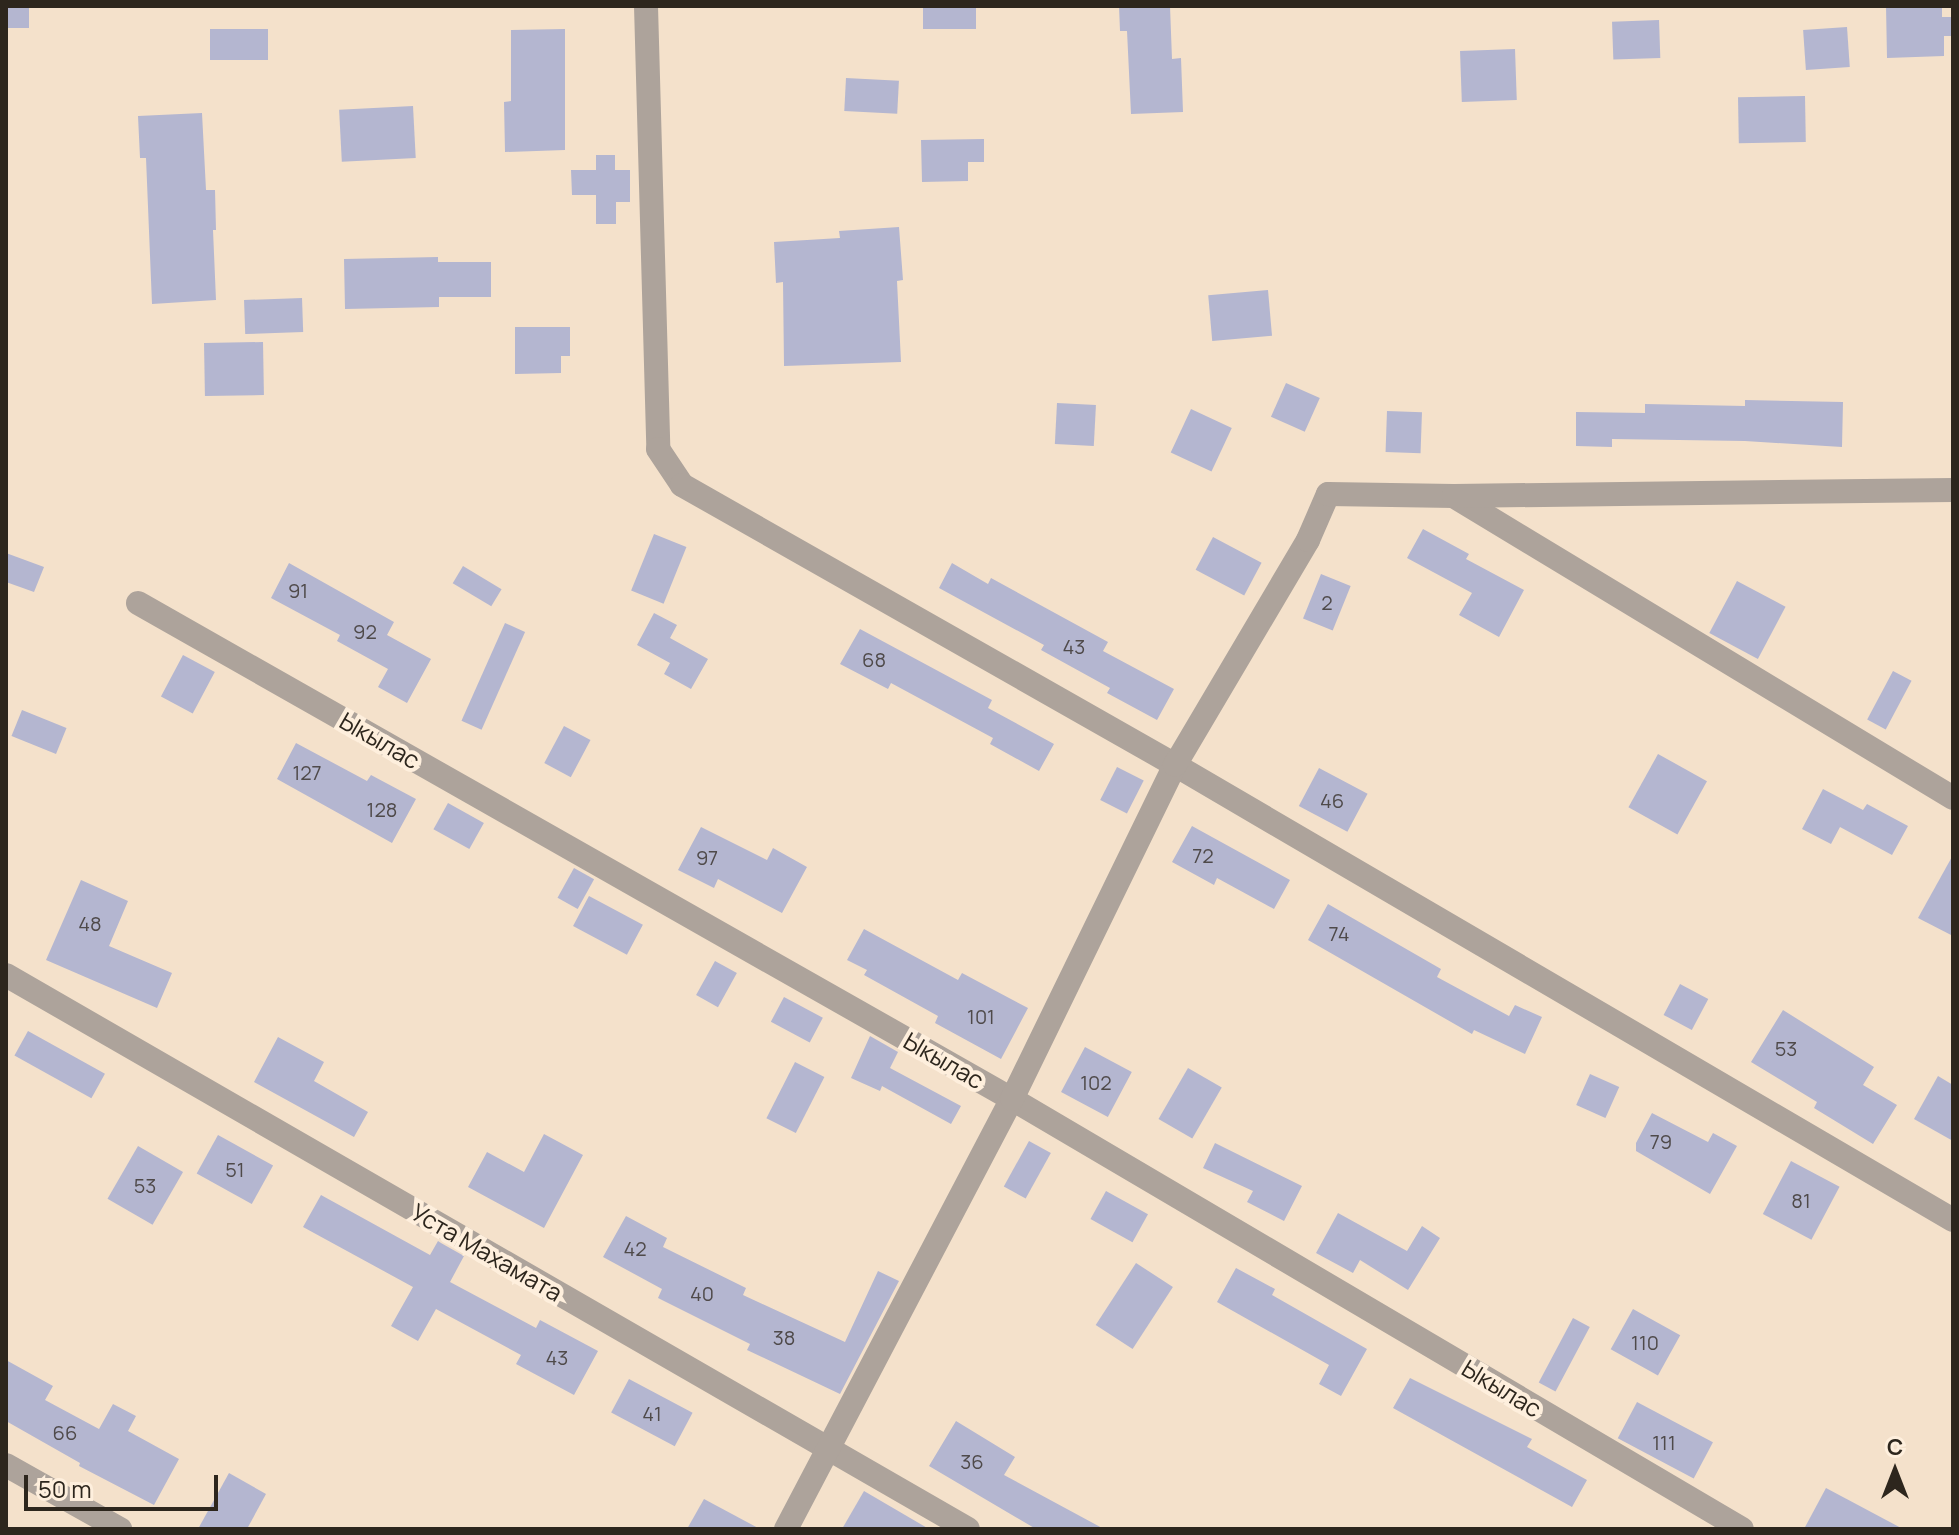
<!DOCTYPE html>
<html>
<head>
<meta charset="utf-8">
<style>
  body { margin:0 }
  #map { position:relative; width:1959px; height:1535px; overflow:hidden; background:#f4e1cb; font-family:Manrope,sans-serif }
  div>[style] { position:absolute }
  [style*='--x'] { left:calc(var(--x)*1px); top:calc(var(--y)*1px); width:calc(var(--w)*1px); rotate:calc(var(--a)*1deg) }
  .building>* { inset:0; background:#b4b6d0; transform-origin:0 0 }
  .street>* { height:24px; margin:-12px; padding:0 12px; transform-origin:12px; border-radius:12px; background:#ada39b }
  span { translate:-50% -50%; white-space:nowrap; text-align:center; line-height:1.15; -webkit-text-stroke:8px #feefdd; paint-order:stroke }
  .number-label { font-size:20px; color:#4f4a4a }
  .number-label span { -webkit-text-stroke-width:0 }
  .street-label { font-size:24px; color:#2d261d }
  .frame { position:absolute; inset:0; border:8px solid #2d261d; pointer-events:none }
  .north { position:absolute; left:1855px; top:1431px; width:80px; height:80px; -webkit-text-stroke:6px #feefdd; paint-order:stroke; rotate:0deg; font-size:22px; font-weight:700; line-height:32px; text-align:center; color:#2d261d }
  .north::after { content:''; display:block; margin:auto; width:28px; height:36px; background:#2d261d; clip-path:polygon(50% 0,100% 100%,50% 72%,0 100%) }
  .scale { position:absolute; left:24px; top:1475px; width:194px; height:36px; box-sizing:border-box; border:4px solid #2d261d; border-top:0; padding-left:10px; font-size:24px; line-height:28px; white-space:nowrap; color:#2d261d; -webkit-text-stroke:6px #feefdd; paint-order:stroke }
</style>
</head>
<body>
<div id="map">
  <div class="building">
    <div style="left:6px;top:6px;width:23px;height:22px"></div>
    <div style="left:923px;top:6px;width:53px;height:23px"></div>
    <div style="clip-path:polygon(1119px 6px,1170px 6px,1172px 59px,1181px 58px,1183px 112px,1131px 114px,1127px 31px,1120px 31px)"></div>
    <div style="clip-path:polygon(1886px 6px,1942px 6px,1942px 17px,1951px 17px,1952px 36px,1944px 36px,1944px 56px,1887px 58px)"></div>
    <div style="left:1659px;top:20px;width:38px;height:47px;rotate:88deg"></div>
    <div style="left:1847px;top:27px;width:40px;height:44px;rotate:86deg"></div>
    <div style="left:268px;top:29px;width:31px;height:58px;rotate:90deg"></div>
    <div style="clip-path:polygon(565px 29px,565px 150px,505px 152px,504px 102px,511px 101px,511px 30px)"></div>
    <div style="left:1515px;top:49px;width:51px;height:55px;rotate:88deg"></div>
    <div style="left:846px;top:78px;width:53px;height:33px;rotate:3deg"></div>
    <div style="left:1805px;top:96px;width:46px;height:67px;rotate:89deg"></div>
    <div style="left:413px;top:106px;width:52px;height:74px;rotate:87deg"></div>
    <div style="clip-path:polygon(202px 113px,206px 190px,215px 190px,216px 230px,213px 230px,216px 300px,152px 304px,146px 158px,140px 158px,138px 116px)"></div>
    <div style="clip-path:polygon(984px 139px,984px 162px,968px 162px,968px 181px,922px 182px,921px 140px)"></div>
    <div style="clip-path:polygon(596px 155px,615px 155px,615px 170px,630px 170px,630px 202px,616px 202px,616px 224px,596px 224px,596px 195px,572px 195px,571px 170px,596px 170px)"></div>
    <div style="clip-path:polygon(899px 227px,903px 280px,897px 281px,901px 362px,784px 366px,783px 282px,776px 283px,774px 242px,840px 238px,839px 231px)"></div>
    <div style="clip-path:polygon(438px 257px,438px 262px,491px 262px,491px 297px,439px 297px,439px 307px,345px 309px,344px 259px)"></div>
    <div style="left:1268px;top:290px;width:46px;height:60px;rotate:85deg"></div>
    <div style="left:302px;top:298px;width:34px;height:58px;rotate:88deg"></div>
    <div style="clip-path:polygon(515px 327px,570px 327px,570px 356px,561px 356px,561px 373px,515px 374px)"></div>
    <div style="left:263px;top:342px;width:53px;height:59px;rotate:89deg"></div>
    <div style="left:1286px;top:383px;width:37px;height:37px;rotate:24deg"></div>
    <div style="clip-path:polygon(1745px 400px,1843px 402px,1842px 447px,1745px 441px,1612px 439px,1612px 447px,1576px 446px,1576px 412px,1645px 413px,1645px 404px,1745px 406px)"></div>
    <div style="left:1057px;top:403px;width:39px;height:41px;rotate:3deg"></div>
    <div style="left:1191px;top:409px;width:45px;height:48px;rotate:25deg"></div>
    <div style="left:1387px;top:411px;width:35px;height:41px;rotate:2deg"></div>
    <div style="clip-path:polygon(1423px 529px,1469px 554px,1466px 559px,1524px 590px,1499px 637px,1459px 615px,1472px 593px,1407px 558px)"></div>
    <div style="left:654px;top:534px;width:35px;height:61px;rotate:22deg"></div>
    <div style="left:1213px;top:537px;width:55px;height:37px;rotate:28deg"></div>
    <div style="clip-path:polygon(6px 553px,44px 567px,34px 592px,6px 582px)"></div>
    <div style="clip-path:polygon(289px 563px,394px 622px,387px 635px,431px 659px,407px 703px,378px 687px,388px 669px,337px 641px,340px 635px,271px 598px)"></div>
    <div style="clip-path:polygon(952px 563px,988px 584px,991px 578px,1108px 642px,1103px 651px,1174px 689px,1157px 720px,1107px 693px,1110px 688px,1041px 650px,1044px 645px,939px 588px)"></div>
    <div style="left:463px;top:566px;width:45px;height:20px;rotate:31deg"></div>
    <div style="left:1321px;top:574px;width:32px;height:48px;rotate:22deg"></div>
    <div style="left:1737px;top:581px;width:55px;height:59px;rotate:28deg"></div>
    <div style="clip-path:polygon(654px 613px,677px 625px,670px 638px,708px 659px,691px 689px,664px 674px,670px 663px,637px 645px)"></div>
    <div style="left:505px;top:623px;width:22px;height:107px;rotate:24deg"></div>
    <div style="clip-path:polygon(860px 629px,992px 700px,988px 708px,1054px 744px,1039px 771px,990px 744px,993px 738px,891px 683px,888px 689px,840px 664px)"></div>
    <div style="left:183px;top:655px;width:36px;height:47px;rotate:28deg"></div>
    <div style="left:1893px;top:671px;width:21px;height:55px;rotate:28deg"></div>
    <div style="left:22px;top:710px;width:48px;height:28px;rotate:22deg"></div>
    <div style="left:564px;top:726px;width:30px;height:42px;rotate:28deg"></div>
    <div style="clip-path:polygon(296px 743px,367px 781px,371px 775px,416px 799px,392px 843px,277px 779px)"></div>
    <div style="left:1658px;top:754px;width:56px;height:61px;rotate:29deg"></div>
    <div style="left:1117px;top:767px;width:30px;height:37px;rotate:27deg"></div>
    <div style="left:1319px;top:768px;width:55px;height:43px;rotate:28deg"></div>
    <div style="clip-path:polygon(1823px 789px,1863px 810px,1867px 804px,1908px 826px,1892px 855px,1840px 827px,1831px 844px,1802px 829px)"></div>
    <div style="left:448px;top:803px;width:41px;height:30px;rotate:29deg"></div>
    <div style="clip-path:polygon(1192px 826px,1290px 880px,1274px 909px,1217px 878px,1214px 885px,1172px 862px)"></div>
    <div style="clip-path:polygon(701px 827px,767px 860px,773px 848px,807px 867px,782px 913px,718px 879px,714px 888px,678px 870px)"></div>
    <div style="clip-path:polygon(1953px 855px,1953px 936px,1918px 918px)"></div>
    <div style="left:574px;top:868px;width:23px;height:34px;rotate:29deg"></div>
    <div style="clip-path:polygon(81px 880px,128px 901px,109px 946px,172px 973px,157px 1008px,46px 960px)"></div>
    <div style="left:589px;top:896px;width:61px;height:34px;rotate:28deg"></div>
    <div style="clip-path:polygon(1328px 904px,1441px 969px,1437px 977px,1509px 1016px,1515px 1005px,1542px 1017px,1525px 1054px,1474px 1030px,1472px 1034px,1308px 940px)"></div>
    <div style="clip-path:polygon(864px 929px,958px 980px,962px 973px,1028px 1008px,1001px 1059px,935px 1023px,938px 1016px,864px 975px,867px 970px,847px 960px)"></div>
    <div style="left:715px;top:961px;width:25px;height:39px;rotate:29deg"></div>
    <div style="left:1680px;top:984px;width:32px;height:35px;rotate:28deg"></div>
    <div style="left:784px;top:997px;width:44px;height:28px;rotate:28deg"></div>
    <div style="clip-path:polygon(1783px 1010px,1874px 1067px,1863px 1085px,1897px 1105px,1873px 1144px,1814px 1108px,1817px 1102px,1751px 1062px)"></div>
    <div style="left:28px;top:1031px;width:88px;height:28px;rotate:29deg"></div>
    <div style="clip-path:polygon(870px 1036px,898px 1052px,890px 1068px,961px 1106px,951px 1124px,882px 1086px,880px 1091px,851px 1078px)"></div>
    <div style="clip-path:polygon(278px 1037px,324px 1062px,314px 1081px,368px 1112px,354px 1137px,254px 1082px)"></div>
    <div style="left:1085px;top:1047px;width:53px;height:51px;rotate:28deg"></div>
    <div style="left:795px;top:1062px;width:33px;height:63px;rotate:27deg"></div>
    <div style="left:1188px;top:1068px;width:39px;height:59px;rotate:30deg"></div>
    <div style="left:1590px;top:1074px;width:32px;height:34px;rotate:24deg"></div>
    <div style="clip-path:polygon(1938px 1076px,1953px 1085px,1953px 1141px,1914px 1119px)"></div>
    <div style="clip-path:polygon(1652px 1113px,1708px 1142px,1713px 1133px,1737px 1146px,1710px 1194px,1636px 1151px,1636px 1143px)"></div>
    <div style="clip-path:polygon(544px 1134px,583px 1155px,544px 1228px,468px 1187px,487px 1152px,524px 1172px)"></div>
    <div style="left:218px;top:1135px;width:63px;height:44px;rotate:29deg"></div>
    <div style="left:1029px;top:1141px;width:25px;height:52px;rotate:29deg"></div>
    <div style="clip-path:polygon(1215px 1143px,1302px 1186px,1284px 1221px,1247px 1202px,1253px 1191px,1203px 1168px)"></div>
    <div style="left:138px;top:1146px;width:52px;height:61px;rotate:30deg"></div>
    <div style="left:1791px;top:1161px;width:55px;height:60px;rotate:28deg"></div>
    <div style="left:1106px;top:1191px;width:48px;height:32px;rotate:29deg"></div>
    <div style="clip-path:polygon(321px 1195px,430px 1255px,438px 1241px,441px 1243px,464px 1256px,450px 1282px,536px 1328px,540px 1320px,598px 1351px,574px 1395px,516px 1364px,521px 1355px,436px 1309px,418px 1341px,391px 1326px,413px 1287px,303px 1227px)"></div>
    <div style="clip-path:polygon(1338px 1213px,1407px 1251px,1422px 1226px,1440px 1238px,1408px 1290px,1360px 1260px,1353px 1273px,1316px 1253px)"></div>
    <div style="clip-path:polygon(626px 1216px,667px 1238px,663px 1247px,746px 1288px,743px 1295px,845px 1342px,878px 1271px,899px 1281px,840px 1394px,747px 1350px,750px 1344px,658px 1298px,662px 1289px,603px 1257px)"></div>
    <div style="left:1136px;top:1263px;width:44px;height:74px;rotate:33deg"></div>
    <div style="clip-path:polygon(1236px 1268px,1275px 1289px,1272px 1295px,1367px 1349px,1341px 1396px,1319px 1384px,1329px 1365px,1217px 1302px)"></div>
    <div style="left:1633px;top:1309px;width:54px;height:46px;rotate:29deg"></div>
    <div style="left:1573px;top:1318px;width:19px;height:73px;rotate:28deg"></div>
    <div style="clip-path:polygon(6px 1360px,53px 1386px,45px 1400px,99px 1429px,113px 1404px,136px 1416px,128px 1431px,179px 1459px,154px 1505px,79px 1466px,80px 1463px,6px 1421px)"></div>
    <div style="clip-path:polygon(1410px 1378px,1532px 1439px,1527px 1447px,1587px 1480px,1572px 1507px,1393px 1408px)"></div>
    <div style="left:629px;top:1379px;width:72px;height:38px;rotate:28deg"></div>
    <div style="left:1637px;top:1402px;width:86px;height:41px;rotate:28deg"></div>
    <div style="clip-path:polygon(956px 1421px,1015px 1457px,1004px 1475px,1104px 1529px,1036px 1529px,929px 1466px)"></div>
    <div style="clip-path:polygon(229px 1473px,266px 1494px,247px 1529px,198px 1529px)"></div>
    <div style="clip-path:polygon(1826px 1488px,1903px 1529px,1804px 1529px)"></div>
    <div style="clip-path:polygon(864px 1491px,929px 1529px,842px 1529px)"></div>
    <div style="clip-path:polygon(704px 1499px,760px 1529px,687px 1529px)"></div>
  </div>
  <div class="street">
    <div style="--x:646;--y:6;--w:443;--a:88.4"></div>
    <div style="--x:658;--y:449;--w:43;--a:56.3"></div>
    <div style="--x:682;--y:485;--w:567;--a:29.59"></div>
    <div style="--x:1175;--y:765;--w:901;--a:30.32"></div>
    <div style="--x:1455;--y:497;--w:582;--a:31.15"></div>
    <div style="--x:138;--y:603;--w:1005;--a:29.58"></div>
    <div style="--x:1012;--y:1099;--w:847;--a:30.5"></div>
    <div style="--x:6;--y:975;--w:1110;--a:29.94"></div>
    <div style="--x:6;--y:1465;--w:131;--a:29.3"></div>
    <div style="--x:786;--y:1529;--w:486;--a:-62.3"></div>
    <div style="--x:1012;--y:1099;--w:372;--a:-64"></div>
    <div style="--x:1175;--y:765;--w:261;--a:-59.4"></div>
    <div style="--x:1308;--y:540;--w:50;--a:-66.5"></div>
    <div style="--x:1328;--y:494;--w:126;--a:0.9"></div>
    <div style="--x:1454;--y:496;--w:499;--a:-0.7"></div>
  </div>
  <div class="number-label">
    <span style="left:298px;top:590px">91</span>
    <span style="left:1327px;top:602px">2</span>
    <span style="left:365px;top:631px">92</span>
    <span style="left:1074px;top:646px">43</span>
    <span style="left:874px;top:659px">68</span>
    <span style="left:307px;top:772px">127</span>
    <span style="left:1332px;top:800px">46</span>
    <span style="left:382px;top:809px">128</span>
    <span style="left:1203px;top:855px">72</span>
    <span style="left:707px;top:857px">97</span>
    <span style="left:90px;top:923px">48</span>
    <span style="left:1339px;top:933px">74</span>
    <span style="left:981px;top:1016px">101</span>
    <span style="left:1786px;top:1048px">53</span>
    <span style="left:1096px;top:1082px">102</span>
    <span style="left:1661px;top:1141px">79</span>
    <span style="left:235px;top:1169px">51</span>
    <span style="left:145px;top:1185px">53</span>
    <span style="left:1801px;top:1200px">81</span>
    <span style="left:635px;top:1248px">42</span>
    <span style="left:702px;top:1293px">40</span>
    <span style="left:784px;top:1337px">38</span>
    <span style="left:1645px;top:1342px">110</span>
    <span style="left:557px;top:1357px">43</span>
    <span style="left:652px;top:1413px">41</span>
    <span style="left:65px;top:1432px">66</span>
    <span style="left:1664px;top:1442px">111</span>
    <span style="left:972px;top:1461px">36</span>
  </div>
  <div class="street-label">
    <span style="left:380px;top:740px;rotate:30deg">Ыкылас</span>
    <span style="left:944px;top:1060px;rotate:30deg">Ыкылас</span>
    <span style="left:487px;top:1252px;rotate:30deg">Уста Махамата</span>
    <span style="left:1502px;top:1388px;rotate:31deg">Ыкылас</span>
  </div>
  <div class="frame"></div>
  <div class="north">С</div>
  <div class="scale">50 m</div>
</div>
</body>
</html>
